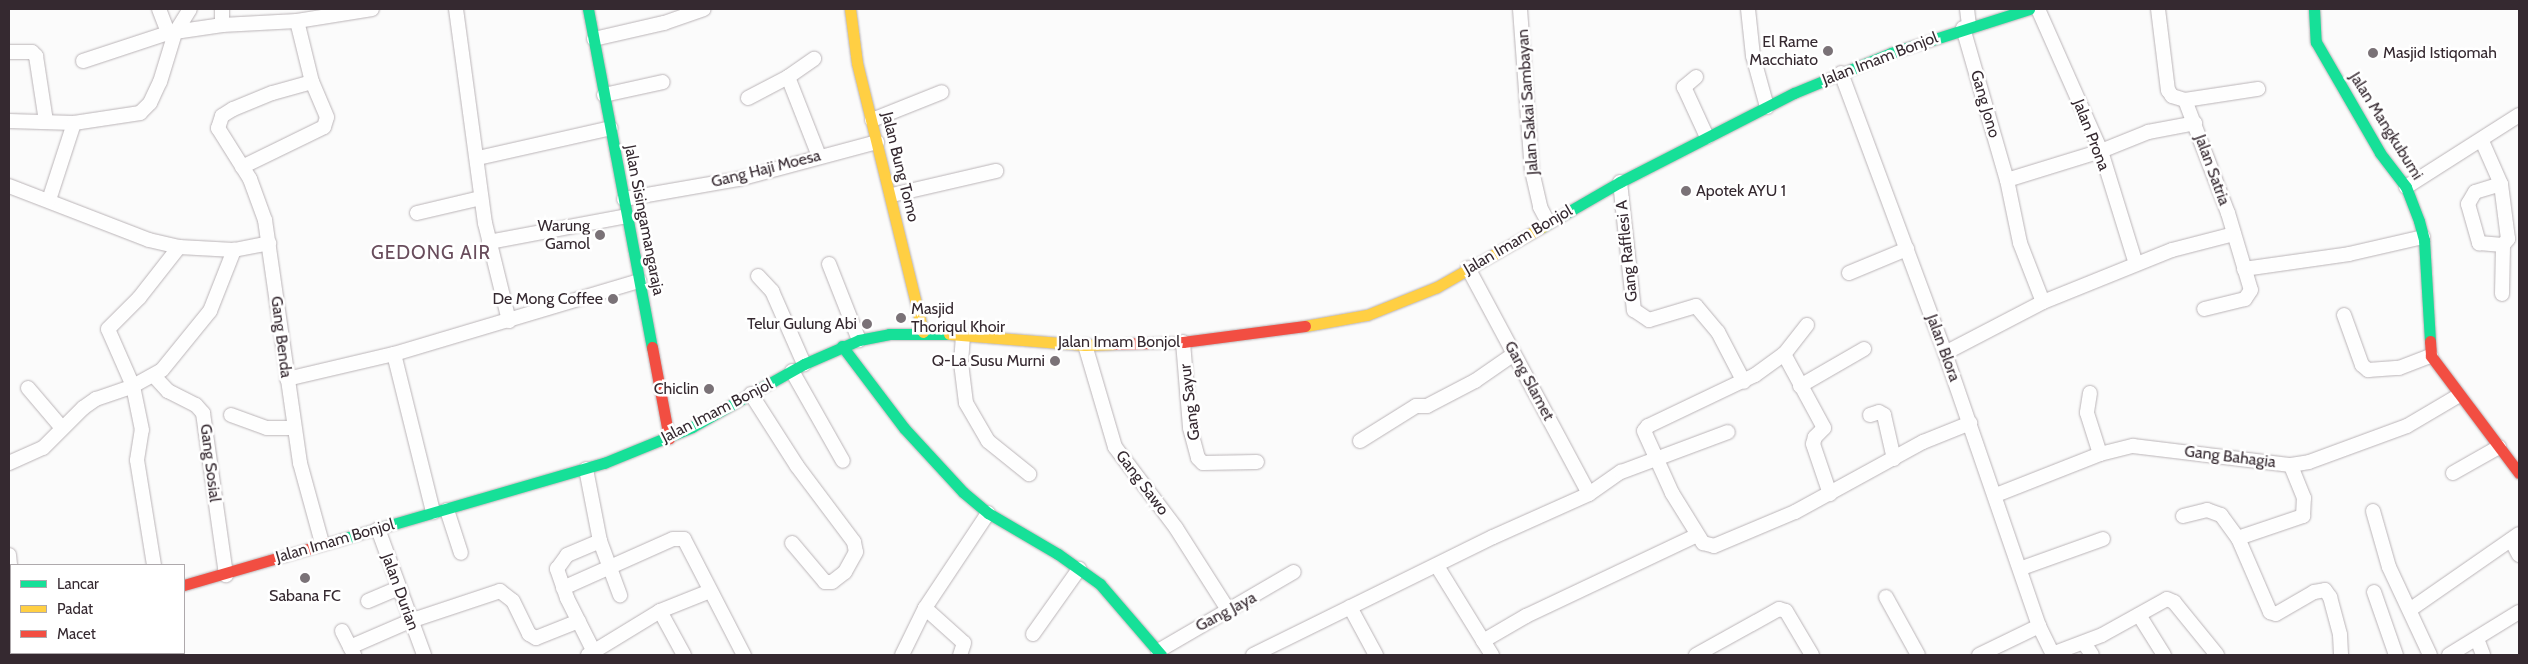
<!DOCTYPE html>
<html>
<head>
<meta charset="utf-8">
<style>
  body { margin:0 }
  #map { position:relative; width:2528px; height:664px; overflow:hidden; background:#fbfbfb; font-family:Cabin,sans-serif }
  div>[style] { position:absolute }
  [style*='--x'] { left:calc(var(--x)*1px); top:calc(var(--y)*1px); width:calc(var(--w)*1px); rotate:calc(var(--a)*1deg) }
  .roads { filter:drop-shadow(0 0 1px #bab4b7) drop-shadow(0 0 1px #bab4b7) }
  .street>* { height:14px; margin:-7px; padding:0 7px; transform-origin:7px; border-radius:7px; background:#fefefe }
  .fast>* { height:11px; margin:-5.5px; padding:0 5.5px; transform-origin:5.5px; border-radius:5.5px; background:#16e098 }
  .slow>* { height:11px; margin:-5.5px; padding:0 5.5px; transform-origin:5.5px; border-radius:5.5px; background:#ffcf43 }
  .jam>* { height:11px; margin:-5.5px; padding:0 5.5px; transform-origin:5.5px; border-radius:5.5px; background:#f24e42 }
  .dots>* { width:14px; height:14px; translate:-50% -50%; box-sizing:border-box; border:2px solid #fff; border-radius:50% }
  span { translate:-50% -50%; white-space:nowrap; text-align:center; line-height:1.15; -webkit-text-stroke:5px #fff; paint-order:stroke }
  .poi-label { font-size:16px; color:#352930 }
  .right { translate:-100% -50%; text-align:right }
  .left { translate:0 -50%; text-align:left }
  .street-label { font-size:16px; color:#352930 }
  .quarter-label { font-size:19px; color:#694d5c; letter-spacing:1px }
  .frame { position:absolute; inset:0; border:10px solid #352930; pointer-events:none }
  .legend { position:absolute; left:10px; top:564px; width:175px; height:90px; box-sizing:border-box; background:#fff; border:1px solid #aea9ac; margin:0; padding:6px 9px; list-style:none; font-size:15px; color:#352930 }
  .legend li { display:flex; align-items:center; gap:10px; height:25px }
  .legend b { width:25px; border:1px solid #aea9ac }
</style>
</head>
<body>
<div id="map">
  <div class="roads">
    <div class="street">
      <div style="--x:159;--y:9;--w:26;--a:69"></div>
      <div style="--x:222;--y:9;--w:16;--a:90"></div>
      <div style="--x:456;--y:9;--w:216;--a:82.3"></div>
      <div style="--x:485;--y:223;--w:101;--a:76.2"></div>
      <div style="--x:1520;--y:9;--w:162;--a:85.8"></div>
      <div style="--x:1532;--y:171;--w:37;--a:77"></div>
      <div style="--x:1540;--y:207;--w:17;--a:62"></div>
      <div style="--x:1748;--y:9;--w:47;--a:83.9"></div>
      <div style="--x:1753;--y:56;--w:53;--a:74.6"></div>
      <div style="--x:1967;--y:9;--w:17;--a:83"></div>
      <div style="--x:2038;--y:9;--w:155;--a:66.1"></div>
      <div style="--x:2101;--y:151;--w:118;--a:72.8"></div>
      <div style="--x:2158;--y:9;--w:82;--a:83"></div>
      <div style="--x:2168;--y:90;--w:7;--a:56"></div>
      <div style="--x:2172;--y:96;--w:14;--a:17"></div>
      <div style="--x:2185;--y:100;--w:121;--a:69.2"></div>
      <div style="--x:2228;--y:213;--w:80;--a:73.4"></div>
      <div style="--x:2251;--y:290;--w:11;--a:124"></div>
      <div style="--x:2245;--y:299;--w:42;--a:166.3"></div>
      <div style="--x:297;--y:21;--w:63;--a:76.2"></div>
      <div style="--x:312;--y:82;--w:41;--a:164.6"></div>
      <div style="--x:272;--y:93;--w:42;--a:157.7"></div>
      <div style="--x:233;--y:109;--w:13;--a:148"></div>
      <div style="--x:222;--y:116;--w:13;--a:108"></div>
      <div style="--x:218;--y:128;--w:60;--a:57.9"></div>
      <div style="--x:250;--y:179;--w:44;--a:69.9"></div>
      <div style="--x:265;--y:220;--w:246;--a:81.8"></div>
      <div style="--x:300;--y:463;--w:83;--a:74.6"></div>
      <div style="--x:1963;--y:28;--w:158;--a:73.9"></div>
      <div style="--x:2007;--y:180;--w:64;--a:78.3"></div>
      <div style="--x:2020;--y:243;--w:63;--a:68.7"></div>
      <div style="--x:594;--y:39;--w:72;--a:-12.9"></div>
      <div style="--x:664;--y:23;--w:42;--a:-19.3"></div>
      <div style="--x:9;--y:52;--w:23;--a:0"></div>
      <div style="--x:32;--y:52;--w:6;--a:45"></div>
      <div style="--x:36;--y:56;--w:66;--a:81.3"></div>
      <div style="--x:83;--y:61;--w:89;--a:-18.2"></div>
      <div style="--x:168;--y:33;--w:55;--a:-8.4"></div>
      <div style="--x:222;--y:25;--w:75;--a:-3.1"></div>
      <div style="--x:297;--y:21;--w:76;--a:-9.1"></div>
      <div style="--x:1841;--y:73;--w:299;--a:69.6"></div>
      <div style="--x:1945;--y:353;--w:289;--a:71"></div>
      <div style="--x:2039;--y:626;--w:32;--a:64"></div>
      <div style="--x:788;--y:77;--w:32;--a:-35"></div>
      <div style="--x:1696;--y:77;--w:16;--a:140"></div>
      <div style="--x:1684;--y:87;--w:55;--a:65.3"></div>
      <div style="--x:604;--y:95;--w:60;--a:-12.4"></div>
      <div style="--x:748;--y:98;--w:45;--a:-27.7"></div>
      <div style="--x:788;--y:77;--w:85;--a:68.6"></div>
      <div style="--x:2185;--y:100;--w:74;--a:-8.6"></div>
      <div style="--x:872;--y:120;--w:75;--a:-21.8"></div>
      <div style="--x:9;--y:121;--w:65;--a:1.8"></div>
      <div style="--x:74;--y:123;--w:67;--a:-8.6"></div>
      <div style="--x:140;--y:113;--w:14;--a:-45"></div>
      <div style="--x:150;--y:103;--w:23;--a:-65"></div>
      <div style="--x:160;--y:82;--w:51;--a:-73"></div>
      <div style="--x:175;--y:33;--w:28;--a:-58"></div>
      <div style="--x:2482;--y:141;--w:47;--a:66.2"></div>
      <div style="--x:2501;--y:184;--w:27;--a:163"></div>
      <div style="--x:2475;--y:192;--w:14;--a:120"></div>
      <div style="--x:2468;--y:204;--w:41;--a:74.2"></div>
      <div style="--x:2479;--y:243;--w:24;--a:5"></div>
      <div style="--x:2503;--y:245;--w:8;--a:-50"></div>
      <div style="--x:2508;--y:239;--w:55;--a:-97.3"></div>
      <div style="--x:478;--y:158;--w:136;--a:-12.7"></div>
      <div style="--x:242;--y:167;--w:91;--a:-26"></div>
      <div style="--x:324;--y:127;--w:10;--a:-73"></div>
      <div style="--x:327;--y:117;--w:38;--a:-113"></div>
      <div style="--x:2007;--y:180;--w:98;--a:-17.1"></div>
      <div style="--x:2101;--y:151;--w:51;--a:-22"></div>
      <div style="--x:2148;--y:132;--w:48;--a:-10.8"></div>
      <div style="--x:1620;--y:182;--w:129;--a:83.8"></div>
      <div style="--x:1634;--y:310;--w:18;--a:34"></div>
      <div style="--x:1649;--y:320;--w:49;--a:-16.6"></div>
      <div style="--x:1696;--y:306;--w:34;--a:50"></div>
      <div style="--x:1718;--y:332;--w:56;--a:62.5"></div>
      <div style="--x:9;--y:186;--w:150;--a:21.1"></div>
      <div style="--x:149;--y:240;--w:31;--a:13"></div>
      <div style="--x:179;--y:247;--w:55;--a:3.1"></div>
      <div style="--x:234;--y:250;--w:36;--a:-11"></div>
      <div style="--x:2406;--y:187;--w:134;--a:-32.5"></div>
      <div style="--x:892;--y:195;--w:107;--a:-13"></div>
      <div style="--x:624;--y:199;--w:117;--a:-9.9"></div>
      <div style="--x:739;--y:179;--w:143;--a:-15"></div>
      <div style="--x:49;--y:200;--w:81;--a:-72"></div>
      <div style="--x:417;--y:213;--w:66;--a:-13.2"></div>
      <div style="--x:489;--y:242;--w:140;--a:-10.7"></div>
      <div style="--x:829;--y:264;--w:82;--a:68.5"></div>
      <div style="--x:1468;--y:268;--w:256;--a:61.8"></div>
      <div style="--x:2244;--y:269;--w:106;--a:-8.1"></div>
      <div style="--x:2349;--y:254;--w:76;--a:-12.9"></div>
      <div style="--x:1849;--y:273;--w:63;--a:-22.5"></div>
      <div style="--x:758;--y:276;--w:21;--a:47"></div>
      <div style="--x:772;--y:291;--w:80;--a:66.3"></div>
      <div style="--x:2502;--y:294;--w:49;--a:-88.8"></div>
      <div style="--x:2344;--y:315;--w:53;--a:70.2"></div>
      <div style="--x:2362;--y:365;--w:8;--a:40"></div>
      <div style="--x:2368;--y:370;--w:31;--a:-4"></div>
      <div style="--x:2399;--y:368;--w:34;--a:-21"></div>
      <div style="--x:1807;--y:325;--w:37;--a:128"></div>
      <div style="--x:1784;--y:354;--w:36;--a:144"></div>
      <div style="--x:1755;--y:375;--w:119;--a:154.5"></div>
      <div style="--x:1648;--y:426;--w:6;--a:129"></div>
      <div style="--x:1644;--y:431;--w:68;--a:65.7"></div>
      <div style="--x:1672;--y:493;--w:59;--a:58.2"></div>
      <div style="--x:1703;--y:543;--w:11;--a:15"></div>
      <div style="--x:1714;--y:546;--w:88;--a:-22.8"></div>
      <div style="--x:1795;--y:512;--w:146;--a:-28.7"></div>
      <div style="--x:1923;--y:442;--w:51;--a:-22"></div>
      <div style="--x:963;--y:335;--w:28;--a:94"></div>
      <div style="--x:961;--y:363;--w:40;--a:82.9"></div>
      <div style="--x:966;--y:403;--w:44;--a:59.9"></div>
      <div style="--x:988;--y:441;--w:53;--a:38.8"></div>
      <div style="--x:1183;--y:342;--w:86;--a:85.3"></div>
      <div style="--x:1190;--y:428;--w:31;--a:75"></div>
      <div style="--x:1198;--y:458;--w:7;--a:45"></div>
      <div style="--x:1203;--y:463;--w:54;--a:-1.1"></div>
      <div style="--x:1085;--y:345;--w:106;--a:73.6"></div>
      <div style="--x:1115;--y:447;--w:101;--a:53"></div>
      <div style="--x:1176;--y:528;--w:95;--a:57.5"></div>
      <div style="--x:1945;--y:353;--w:110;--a:-27.5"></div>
      <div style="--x:2043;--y:302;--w:139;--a:-22"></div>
      <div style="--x:2172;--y:250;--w:64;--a:-14.5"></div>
      <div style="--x:394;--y:354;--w:163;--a:76.1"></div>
      <div style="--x:1784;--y:354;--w:84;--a:61.6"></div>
      <div style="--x:1824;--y:428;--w:13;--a:135"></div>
      <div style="--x:1815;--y:437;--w:7;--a:106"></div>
      <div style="--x:1813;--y:444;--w:53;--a:71.2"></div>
      <div style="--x:792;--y:371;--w:103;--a:60.5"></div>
      <div style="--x:154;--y:376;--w:21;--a:47"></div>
      <div style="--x:168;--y:391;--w:31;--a:27"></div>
      <div style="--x:196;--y:405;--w:11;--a:49"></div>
      <div style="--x:203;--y:413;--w:164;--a:81.9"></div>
      <div style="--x:287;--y:379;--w:110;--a:-13.2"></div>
      <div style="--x:394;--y:354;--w:256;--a:-16.6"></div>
      <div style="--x:1800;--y:386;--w:74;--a:-30"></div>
      <div style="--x:28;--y:388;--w:52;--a:49.6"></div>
      <div style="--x:2090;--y:393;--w:20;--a:99"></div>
      <div style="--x:2087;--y:413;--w:43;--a:72.4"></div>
      <div style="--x:751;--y:394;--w:85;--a:57.4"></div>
      <div style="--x:797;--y:466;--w:95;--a:53.1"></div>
      <div style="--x:854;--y:542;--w:10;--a:79"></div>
      <div style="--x:856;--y:552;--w:23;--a:119"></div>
      <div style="--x:845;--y:572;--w:16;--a:142"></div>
      <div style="--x:832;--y:582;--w:7;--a:180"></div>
      <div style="--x:825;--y:582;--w:51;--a:-130.2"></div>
      <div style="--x:231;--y:415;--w:38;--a:20"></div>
      <div style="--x:267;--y:428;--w:27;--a:0"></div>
      <div style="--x:1870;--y:415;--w:9;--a:-18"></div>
      <div style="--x:1879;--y:412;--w:6;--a:31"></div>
      <div style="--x:1884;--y:415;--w:45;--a:77.2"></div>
      <div style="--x:1360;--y:441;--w:66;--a:-32"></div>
      <div style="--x:1416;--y:406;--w:11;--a:0"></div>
      <div style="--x:1427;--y:406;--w:54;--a:-27.5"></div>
      <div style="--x:1475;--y:381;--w:47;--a:-34.7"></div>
      <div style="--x:9;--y:463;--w:37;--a:-24"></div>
      <div style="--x:43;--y:448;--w:57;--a:-45"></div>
      <div style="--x:83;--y:408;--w:16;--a:-35"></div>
      <div style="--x:96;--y:399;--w:39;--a:-19"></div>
      <div style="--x:133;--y:386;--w:33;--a:-29"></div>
      <div style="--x:162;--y:370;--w:76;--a:-50.9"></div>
      <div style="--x:210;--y:311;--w:66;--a:-68.5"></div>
      <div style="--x:586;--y:469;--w:73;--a:79"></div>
      <div style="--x:600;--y:541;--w:58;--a:69.7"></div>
      <div style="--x:2453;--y:473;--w:53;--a:-29.5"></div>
      <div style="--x:1996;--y:495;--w:112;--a:-21.5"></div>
      <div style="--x:2100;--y:454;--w:34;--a:-14"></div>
      <div style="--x:2133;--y:446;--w:159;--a:6.9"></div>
      <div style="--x:2291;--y:465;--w:18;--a:-9"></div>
      <div style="--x:2309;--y:462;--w:104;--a:-20.2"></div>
      <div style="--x:2407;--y:426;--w:59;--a:-30.5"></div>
      <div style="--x:447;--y:510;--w:45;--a:72"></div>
      <div style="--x:2373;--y:511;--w:58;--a:74.1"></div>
      <div style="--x:2389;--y:567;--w:97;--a:65"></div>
      <div style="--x:2183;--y:516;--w:25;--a:-14"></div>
      <div style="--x:2207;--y:510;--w:15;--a:20"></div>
      <div style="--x:2221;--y:515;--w:29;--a:54"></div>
      <div style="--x:2238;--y:538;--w:81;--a:66.6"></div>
      <div style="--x:2270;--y:612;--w:6;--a:18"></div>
      <div style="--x:2276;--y:614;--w:44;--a:-30.1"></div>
      <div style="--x:2314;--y:592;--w:11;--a:-10"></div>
      <div style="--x:2325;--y:590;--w:9;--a:54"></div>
      <div style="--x:2330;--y:597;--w:39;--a:75"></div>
      <div style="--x:2340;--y:635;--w:20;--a:87"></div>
      <div style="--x:378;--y:529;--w:134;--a:69.9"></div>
      <div style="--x:2238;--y:538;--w:69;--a:-18.7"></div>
      <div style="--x:2303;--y:516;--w:18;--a:-87"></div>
      <div style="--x:2304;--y:498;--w:35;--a:-112"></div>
      <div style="--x:2511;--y:540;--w:17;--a:62"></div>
      <div style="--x:9;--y:555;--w:20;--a:84"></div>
      <div style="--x:154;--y:565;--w:106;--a:-99.2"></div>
      <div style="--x:137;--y:460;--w:30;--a:-81"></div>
      <div style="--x:142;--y:430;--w:45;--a:-101.6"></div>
      <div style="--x:133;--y:386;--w:62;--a:-113.7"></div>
      <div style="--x:108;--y:329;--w:44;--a:-45"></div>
      <div style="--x:139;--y:298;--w:65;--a:-51.9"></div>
      <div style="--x:1437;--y:566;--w:105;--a:58.3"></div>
      <div style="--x:2022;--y:568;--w:86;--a:-19.7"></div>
      <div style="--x:563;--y:588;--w:120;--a:-24"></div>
      <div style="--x:673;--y:539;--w:11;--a:0"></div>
      <div style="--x:684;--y:539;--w:131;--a:62.7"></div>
      <div style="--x:2374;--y:592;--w:67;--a:70.8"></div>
      <div style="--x:1886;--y:597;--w:66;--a:61.1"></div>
      <div style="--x:368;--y:601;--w:34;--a:-23"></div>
      <div style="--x:1350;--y:607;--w:55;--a:61.6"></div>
      <div style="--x:925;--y:608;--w:52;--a:41.9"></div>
      <div style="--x:964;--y:643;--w:13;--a:108"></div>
      <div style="--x:2411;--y:609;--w:131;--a:-34.8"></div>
      <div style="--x:660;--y:611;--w:50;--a:61.4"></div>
      <div style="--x:2139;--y:615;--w:47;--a:58"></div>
      <div style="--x:342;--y:631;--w:27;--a:63"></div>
      <div style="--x:1033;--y:634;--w:80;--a:-54.7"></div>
      <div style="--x:2477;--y:639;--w:17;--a:69"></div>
      <div style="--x:1483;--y:641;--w:50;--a:-30.2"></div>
      <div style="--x:1526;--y:616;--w:189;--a:-25.3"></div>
      <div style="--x:2084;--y:643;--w:14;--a:56"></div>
      <div style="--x:350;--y:647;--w:65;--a:-23.4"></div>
      <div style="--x:410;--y:621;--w:95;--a:-18.4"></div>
      <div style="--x:500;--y:591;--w:16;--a:38"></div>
      <div style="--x:513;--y:601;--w:37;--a:64"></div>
      <div style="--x:529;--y:634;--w:8;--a:30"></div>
      <div style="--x:536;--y:638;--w:46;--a:-21.6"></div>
      <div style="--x:1158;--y:651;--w:157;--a:-30.2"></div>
      <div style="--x:594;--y:652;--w:60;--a:-116.6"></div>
      <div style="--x:567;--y:598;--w:31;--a:-109"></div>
      <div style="--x:557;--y:569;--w:17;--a:-54"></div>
      <div style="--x:567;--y:555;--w:36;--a:-23"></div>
      <div style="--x:174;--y:653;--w:2;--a:63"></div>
      <div style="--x:2052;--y:654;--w:53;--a:-20.8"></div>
      <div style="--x:2102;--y:635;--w:74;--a:-29"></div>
      <div style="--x:2167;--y:599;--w:8;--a:23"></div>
      <div style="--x:2174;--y:602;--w:68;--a:50.9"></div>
      <div style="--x:588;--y:655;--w:84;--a:-31.4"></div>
      <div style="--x:660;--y:611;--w:54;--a:-21.8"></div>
      <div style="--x:902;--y:655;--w:52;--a:-63.9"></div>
      <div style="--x:925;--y:608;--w:114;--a:-56.4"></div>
      <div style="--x:1253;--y:655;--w:267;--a:-26.2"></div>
      <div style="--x:1493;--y:537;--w:105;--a:-24.1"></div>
      <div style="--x:1589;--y:494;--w:39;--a:-35"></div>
      <div style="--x:1621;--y:472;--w:114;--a:-20.5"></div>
      <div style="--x:1696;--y:655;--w:95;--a:-29"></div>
      <div style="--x:1779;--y:609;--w:7;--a:16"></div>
      <div style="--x:1786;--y:611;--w:51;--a:59.4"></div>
      <div style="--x:1979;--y:655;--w:67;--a:-25.8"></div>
      <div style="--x:2449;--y:655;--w:82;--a:-31.6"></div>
    </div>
    <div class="fast">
      <div style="--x:588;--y:9;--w:344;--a:79.3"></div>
      <div style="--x:2314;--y:9;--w:33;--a:87"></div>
      <div style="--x:2316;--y:42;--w:128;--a:60"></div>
      <div style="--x:2380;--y:153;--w:43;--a:52.6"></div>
      <div style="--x:2406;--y:187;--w:36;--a:69"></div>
      <div style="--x:2419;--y:221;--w:20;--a:75"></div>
      <div style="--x:2424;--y:240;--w:101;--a:86.6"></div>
      <div style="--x:1542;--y:227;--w:90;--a:-30"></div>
      <div style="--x:1620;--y:182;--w:195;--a:-27.1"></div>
      <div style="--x:1794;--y:93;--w:105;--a:-22.4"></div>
      <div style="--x:1891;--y:53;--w:145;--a:-17.7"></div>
      <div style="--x:842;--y:346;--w:103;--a:52.9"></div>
      <div style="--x:904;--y:428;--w:87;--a:47.3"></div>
      <div style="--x:963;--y:492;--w:33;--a:40"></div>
      <div style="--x:988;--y:513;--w:81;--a:30.4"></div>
      <div style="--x:1058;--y:554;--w:52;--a:35.5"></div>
      <div style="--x:1100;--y:584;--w:94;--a:49.3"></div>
      <div style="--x:342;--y:539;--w:273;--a:-16.2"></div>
      <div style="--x:604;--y:463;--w:95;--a:-22.2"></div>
      <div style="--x:692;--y:427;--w:129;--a:-29.4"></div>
      <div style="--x:804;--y:364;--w:60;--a:-23.6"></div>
      <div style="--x:859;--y:340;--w:31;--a:-11"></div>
      <div style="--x:889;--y:334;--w:60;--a:0"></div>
      <div style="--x:9;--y:610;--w:2;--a:-27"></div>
    </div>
    <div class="slow">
      <div style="--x:850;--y:9;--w:54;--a:82.6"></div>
      <div style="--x:857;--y:63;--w:277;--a:76.2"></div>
      <div style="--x:1305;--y:326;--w:63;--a:-10.1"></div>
      <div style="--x:1367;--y:315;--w:75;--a:-21.8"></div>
      <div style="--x:1437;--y:287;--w:121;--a:-29.7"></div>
      <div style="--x:949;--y:334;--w:136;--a:4.6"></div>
      <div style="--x:1085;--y:345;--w:31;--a:-2"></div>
    </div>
    <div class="jam">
      <div style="--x:2430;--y:341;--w:15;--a:86"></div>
      <div style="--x:2431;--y:356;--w:146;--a:53.1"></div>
      <div style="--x:1116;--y:344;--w:67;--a:-1.7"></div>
      <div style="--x:1183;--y:342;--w:123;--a:-7.5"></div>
      <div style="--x:652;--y:347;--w:93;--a:79.4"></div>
      <div style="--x:184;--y:585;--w:165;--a:-16.2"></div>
      <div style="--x:26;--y:653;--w:2;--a:63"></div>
    </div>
  </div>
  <div class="dots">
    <div style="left:1828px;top:51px;background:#7a7277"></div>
    <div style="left:2373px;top:53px;background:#7a7277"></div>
    <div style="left:1686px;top:191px;background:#7a7277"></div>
    <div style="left:600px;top:235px;background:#7a7277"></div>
    <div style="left:613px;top:299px;background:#7a7277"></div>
    <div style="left:901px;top:318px;background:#7a7277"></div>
    <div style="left:867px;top:324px;background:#7a7277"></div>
    <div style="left:1055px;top:361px;background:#7a7277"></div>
    <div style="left:709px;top:389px;background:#7a7277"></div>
    <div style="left:305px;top:578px;background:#7a7277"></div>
  </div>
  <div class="poi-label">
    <span class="right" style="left:1818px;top:51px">El Rame<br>Macchiato</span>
    <span class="left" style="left:2383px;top:53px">Masjid Istiqomah</span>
    <span class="left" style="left:1696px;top:191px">Apotek AYU 1</span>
    <span class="right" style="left:590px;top:235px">Warung<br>Gamol</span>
    <span class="right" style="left:603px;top:299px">De Mong Coffee</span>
    <span class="left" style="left:911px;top:318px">Masjid<br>Thoriqul Khoir</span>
    <span class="right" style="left:857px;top:324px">Telur Gulung Abi</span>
    <span class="right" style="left:1045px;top:361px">Q-La Susu Murni</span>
    <span class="right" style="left:699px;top:389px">Chiclin</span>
    <span style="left:305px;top:596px">Sabana FC</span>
  </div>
  <div class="street-label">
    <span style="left:1880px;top:59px;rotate:-21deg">Jalan Imam Bonjol</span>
    <span style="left:1528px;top:102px;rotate:-94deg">Jalan Sakai Sambayan</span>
    <span style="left:1985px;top:104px;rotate:74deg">Gang Jono</span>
    <span style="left:2386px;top:126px;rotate:58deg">Jalan Mangkubumi</span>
    <span style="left:2091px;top:135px;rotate:69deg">Jalan Prona</span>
    <span style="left:900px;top:167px;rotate:76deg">Jalan Bung Tomo</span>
    <span style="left:766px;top:169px;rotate:-14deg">Gang Haji Moesa</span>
    <span style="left:2212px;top:170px;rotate:70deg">Jalan Satria</span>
    <span style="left:644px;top:220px;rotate:79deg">Jalan Sisingamangaraja</span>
    <span style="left:1518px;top:240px;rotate:-30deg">Jalan Imam Bonjol</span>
    <span style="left:1627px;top:251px;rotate:-96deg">Gang Rafflesi A</span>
    <span style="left:281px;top:337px;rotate:83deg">Gang Benda</span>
    <span style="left:1119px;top:342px">Jalan Imam Bonjol</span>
    <span style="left:1943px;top:348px;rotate:70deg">Jalan Blora</span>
    <span style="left:1529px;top:381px;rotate:62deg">Gang Slamet</span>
    <span style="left:1190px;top:402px;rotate:-97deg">Gang Sayur</span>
    <span style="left:717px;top:411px;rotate:-27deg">Jalan Imam Bonjol</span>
    <span style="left:2230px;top:457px;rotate:7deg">Gang Bahagia</span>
    <span style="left:210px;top:463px;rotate:83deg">Gang Sosial</span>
    <span style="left:1142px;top:483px;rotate:53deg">Gang Sawo</span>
    <span style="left:335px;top:541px;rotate:-16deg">Jalan Imam Bonjol</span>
    <span style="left:400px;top:592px;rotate:70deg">Jalan Durian</span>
    <span style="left:1226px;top:612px;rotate:-28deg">Gang Jaya</span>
  </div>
  <div class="quarter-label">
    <span style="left:431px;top:253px">GEDONG AIR</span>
  </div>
  <div class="frame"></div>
  <ul class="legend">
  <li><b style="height:6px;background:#16e098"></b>Lancar</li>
  <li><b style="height:6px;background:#ffcf43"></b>Padat</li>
  <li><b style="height:6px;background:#f24e42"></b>Macet</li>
  </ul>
</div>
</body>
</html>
